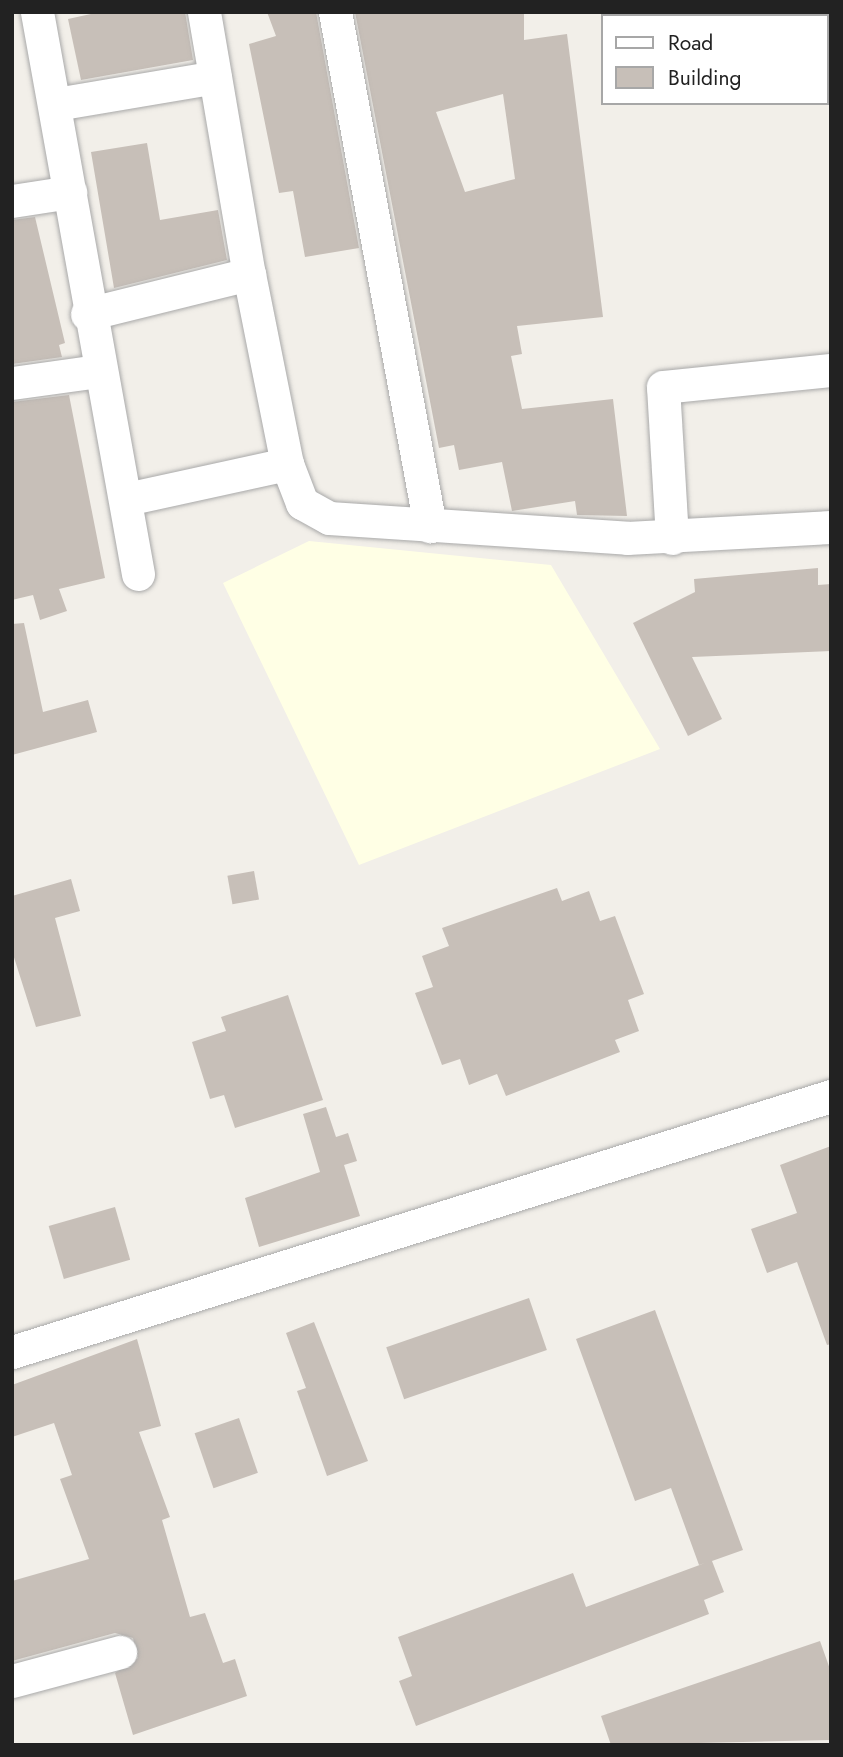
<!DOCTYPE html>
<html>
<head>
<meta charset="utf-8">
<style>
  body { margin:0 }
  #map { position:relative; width:843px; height:1757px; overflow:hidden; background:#f2efe9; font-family:Jost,sans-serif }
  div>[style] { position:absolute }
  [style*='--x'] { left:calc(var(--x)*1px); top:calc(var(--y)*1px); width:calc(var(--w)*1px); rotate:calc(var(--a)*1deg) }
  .education>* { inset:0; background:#ffffe5 }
  .building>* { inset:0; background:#c7bfb8; transform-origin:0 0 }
  .roads { filter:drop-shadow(0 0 2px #a9a9a9) drop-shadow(0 0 2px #a9a9a9) }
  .minor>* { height:33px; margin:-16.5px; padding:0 16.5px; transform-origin:16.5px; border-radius:16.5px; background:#fff }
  span { translate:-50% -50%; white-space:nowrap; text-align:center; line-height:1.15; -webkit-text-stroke:7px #fff; paint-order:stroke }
  .frame { position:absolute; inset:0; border:14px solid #222; pointer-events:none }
  .legend { position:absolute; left:601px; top:14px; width:228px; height:91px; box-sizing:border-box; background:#fff; border:2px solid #a7a7a7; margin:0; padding:9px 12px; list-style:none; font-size:21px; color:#222 }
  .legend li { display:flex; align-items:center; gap:14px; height:35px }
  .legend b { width:35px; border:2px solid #a7a7a7 }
</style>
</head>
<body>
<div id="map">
  <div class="education">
    <div style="clip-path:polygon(309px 541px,551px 565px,660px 749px,359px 865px,223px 583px)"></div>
  </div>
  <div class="building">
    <div style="clip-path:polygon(100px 12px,185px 12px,193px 60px,81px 80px,68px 19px)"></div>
    <div style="clip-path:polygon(267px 12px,316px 12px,359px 248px,305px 257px,293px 191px,279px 193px,249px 44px,276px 36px)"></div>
    <div style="clip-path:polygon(evenodd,355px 12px,524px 12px,524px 40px,567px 34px,603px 317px,517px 326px,522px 354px,511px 356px,522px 409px,613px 399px,627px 516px,577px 515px,575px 501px,512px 511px,502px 462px,459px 470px,454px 445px,439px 448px,355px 12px,503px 94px,515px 179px,465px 192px,436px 112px,503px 94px)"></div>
    <div style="clip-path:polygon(147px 143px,160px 220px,218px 210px,227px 260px,114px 288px,91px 152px)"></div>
    <div style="clip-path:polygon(35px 217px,65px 343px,59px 345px,62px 357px,12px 364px,12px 220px)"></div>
    <div style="clip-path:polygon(69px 395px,105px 578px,59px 589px,67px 611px,40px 620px,33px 595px,12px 600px,12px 402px)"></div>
    <div style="clip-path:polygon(818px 568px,818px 585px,831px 584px,831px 651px,692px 657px,722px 719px,688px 736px,633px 623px,695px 592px,694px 579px)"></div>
    <div style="clip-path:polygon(24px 623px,43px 712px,88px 700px,97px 732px,12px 755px,12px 624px)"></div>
    <div style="left:254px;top:871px;width:29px;height:27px;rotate:80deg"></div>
    <div style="clip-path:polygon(71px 879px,80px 911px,55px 918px,81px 1016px,36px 1027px,12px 951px,12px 896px)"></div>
    <div style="clip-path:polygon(557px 888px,562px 901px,589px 891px,600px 921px,615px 916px,644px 994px,628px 1000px,639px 1031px,615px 1040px,620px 1052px,506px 1096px,497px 1074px,469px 1085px,460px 1059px,442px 1065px,415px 993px,433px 987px,422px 956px,449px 946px,442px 928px)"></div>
    <div style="clip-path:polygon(288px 995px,323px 1100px,235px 1128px,224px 1095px,210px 1099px,192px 1042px,226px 1031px,221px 1017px)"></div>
    <div style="clip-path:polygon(326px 1107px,336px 1137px,348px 1133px,357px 1161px,344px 1165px,360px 1216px,259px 1247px,245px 1198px,320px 1172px,303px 1114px)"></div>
    <div style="clip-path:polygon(831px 1146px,831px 1344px,827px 1345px,797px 1262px,767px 1273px,751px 1229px,797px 1213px,780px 1165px)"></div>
    <div style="left:115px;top:1207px;width:55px;height:69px;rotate:74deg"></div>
    <div style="left:529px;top:1298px;width:55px;height:151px;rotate:71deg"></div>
    <div style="clip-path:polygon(655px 1310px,743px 1550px,712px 1561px,724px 1592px,704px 1600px,709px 1614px,416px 1726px,399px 1681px,412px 1676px,398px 1637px,573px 1573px,586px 1607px,705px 1563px,699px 1565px,671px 1488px,635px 1501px,576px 1339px)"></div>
    <div style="clip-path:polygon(314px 1322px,368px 1461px,327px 1476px,297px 1391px,306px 1388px,286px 1333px)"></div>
    <div style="clip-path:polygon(137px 1339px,161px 1426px,139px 1432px,170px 1517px,162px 1520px,190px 1617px,205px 1613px,223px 1663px,235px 1659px,247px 1696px,133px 1735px,115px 1673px,138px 1658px,133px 1638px,115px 1633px,12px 1661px,12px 1581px,89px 1559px,60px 1479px,72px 1475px,54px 1423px,12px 1437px,12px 1385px)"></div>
    <div style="left:239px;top:1418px;width:58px;height:47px;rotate:71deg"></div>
    <div style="clip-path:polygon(820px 1641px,831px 1672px,831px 1740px,611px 1745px,601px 1716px)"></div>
  </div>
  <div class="roads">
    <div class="minor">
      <div style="--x:37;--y:12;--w:571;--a:79.81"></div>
      <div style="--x:204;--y:12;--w:266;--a:80.3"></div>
      <div style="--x:249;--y:274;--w:194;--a:78.7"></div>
      <div style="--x:287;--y:464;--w:42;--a:69"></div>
      <div style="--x:302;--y:503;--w:31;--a:29"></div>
      <div style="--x:329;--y:518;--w:299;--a:3.8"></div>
      <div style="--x:627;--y:538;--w:204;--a:-3.1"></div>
      <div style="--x:335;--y:12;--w:523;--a:79.53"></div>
      <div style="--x:56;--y:104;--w:161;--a:-9.6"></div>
      <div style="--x:12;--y:201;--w:59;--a:-8.8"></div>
      <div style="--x:87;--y:314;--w:167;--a:-13.9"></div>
      <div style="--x:12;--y:383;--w:88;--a:-7.9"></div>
      <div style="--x:126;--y:499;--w:165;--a:-12.3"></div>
      <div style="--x:672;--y:538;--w:151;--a:-93.4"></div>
      <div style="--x:663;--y:387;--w:169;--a:-5.8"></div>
      <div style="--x:12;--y:1352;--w:858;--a:-17.36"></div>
      <div style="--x:12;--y:1681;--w:112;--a:-15"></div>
    </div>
  </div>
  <div class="frame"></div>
  <ul class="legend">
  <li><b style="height:9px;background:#fff"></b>Road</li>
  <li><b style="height:19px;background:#c7bfb8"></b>Building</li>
  </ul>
</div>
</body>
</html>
